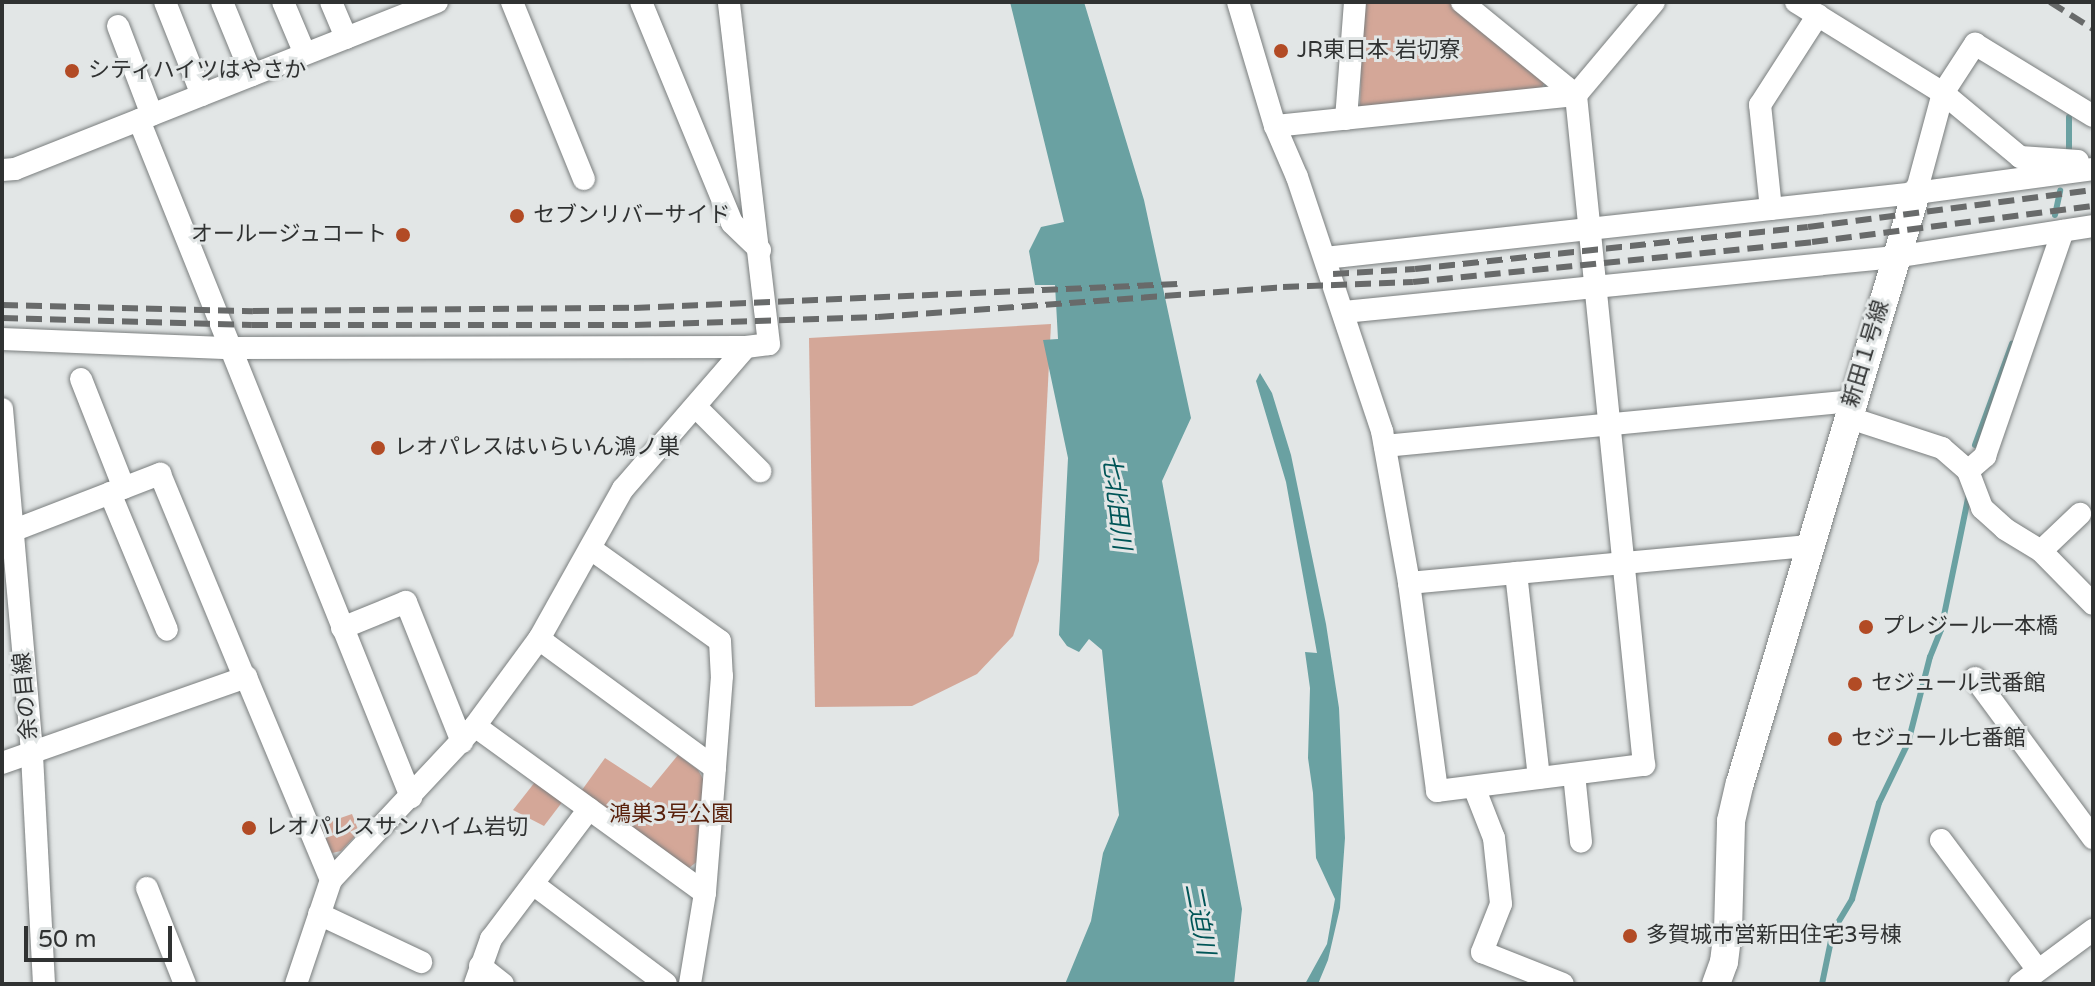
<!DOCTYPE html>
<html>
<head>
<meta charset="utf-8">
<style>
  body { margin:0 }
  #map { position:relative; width:2095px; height:986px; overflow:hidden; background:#e2e6e6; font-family:"Varela Round","Noto Sans JP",sans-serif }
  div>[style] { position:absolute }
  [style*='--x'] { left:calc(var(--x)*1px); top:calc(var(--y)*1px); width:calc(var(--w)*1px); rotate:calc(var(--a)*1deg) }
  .green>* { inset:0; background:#d4a798 }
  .water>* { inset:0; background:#6aa1a2 }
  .stream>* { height:6px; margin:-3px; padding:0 3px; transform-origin:3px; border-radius:3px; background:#6aa1a2 }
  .roads { filter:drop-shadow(0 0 2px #7a7e7e) drop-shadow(0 0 2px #7a7e7e) }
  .minor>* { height:22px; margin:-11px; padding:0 11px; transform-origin:11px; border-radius:11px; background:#fff }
  .tertiary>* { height:28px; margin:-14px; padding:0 14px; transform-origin:14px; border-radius:14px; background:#fff }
  .rail>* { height:6px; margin-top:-3px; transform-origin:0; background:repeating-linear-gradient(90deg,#686a6a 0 16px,transparent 0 24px) }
  .dots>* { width:22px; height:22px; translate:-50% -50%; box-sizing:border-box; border:4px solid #e2e6e6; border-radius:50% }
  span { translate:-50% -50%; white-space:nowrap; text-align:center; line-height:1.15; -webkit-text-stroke:6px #e2e6e6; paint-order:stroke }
  .poi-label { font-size:22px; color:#303232 }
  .left { translate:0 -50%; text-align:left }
  .right { translate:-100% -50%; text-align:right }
  .street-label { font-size:22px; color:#303232 }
  .park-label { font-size:22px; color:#59210c }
  .water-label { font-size:24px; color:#005557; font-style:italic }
  .frame { position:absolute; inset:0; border:4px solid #303232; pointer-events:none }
  .scale { position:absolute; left:24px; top:926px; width:148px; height:36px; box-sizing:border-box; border:4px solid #303232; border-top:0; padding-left:10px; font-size:24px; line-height:28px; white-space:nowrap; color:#303232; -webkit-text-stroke:6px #e2e6e6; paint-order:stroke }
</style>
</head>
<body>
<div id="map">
  <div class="green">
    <div style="clip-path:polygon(1363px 2px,1448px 2px,1545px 81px,1541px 90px,1360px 107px)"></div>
    <div style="clip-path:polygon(1051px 324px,1039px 561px,1013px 636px,977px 674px,912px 706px,815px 707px,809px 338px)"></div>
    <div style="clip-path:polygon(678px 755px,698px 770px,706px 784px,699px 860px,689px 868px,582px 790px,605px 758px,651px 788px)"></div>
    <div style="clip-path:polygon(535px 782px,563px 801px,544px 826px,513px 810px)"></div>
    <div style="clip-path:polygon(352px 814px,359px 832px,341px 851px,332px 853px,320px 825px)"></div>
  </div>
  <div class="water">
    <div style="clip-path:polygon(1010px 2px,1084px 2px,1144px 200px,1191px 418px,1162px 481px,1242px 909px,1234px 984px,1065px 984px,1091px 921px,1103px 853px,1119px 815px,1102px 650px,1089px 639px,1079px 652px,1067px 646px,1059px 635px,1068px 458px,1043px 340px,1058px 339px,1055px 285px,1035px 285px,1029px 251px,1041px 227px,1064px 222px)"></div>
    <div style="clip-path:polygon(1260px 373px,1272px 393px,1291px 455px,1326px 624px,1339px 708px,1345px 838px,1340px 908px,1328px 960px,1318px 984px,1305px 984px,1327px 944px,1335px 899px,1316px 858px,1313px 793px,1308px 758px,1310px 688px,1305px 652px,1317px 653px,1286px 482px,1256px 381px)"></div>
  </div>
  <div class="stream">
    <div style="--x:2069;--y:155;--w:38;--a:-90"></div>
    <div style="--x:2055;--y:215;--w:25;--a:-78"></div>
    <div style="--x:1975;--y:445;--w:108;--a:-69.9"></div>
    <div style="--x:1822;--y:984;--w:54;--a:-78.3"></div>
    <div style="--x:1833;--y:931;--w:37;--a:-59"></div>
    <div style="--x:1852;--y:899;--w:100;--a:-74.3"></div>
    <div style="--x:1879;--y:803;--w:67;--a:-64.2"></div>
    <div style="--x:1908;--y:743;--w:89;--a:-75.7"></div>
    <div style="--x:1930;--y:657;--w:29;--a:-68"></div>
    <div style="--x:1941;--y:630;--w:140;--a:-78.4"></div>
  </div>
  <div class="roads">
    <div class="minor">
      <div style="--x:165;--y:2;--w:100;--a:68.3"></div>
      <div style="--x:222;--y:2;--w:79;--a:67.7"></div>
      <div style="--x:283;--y:2;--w:56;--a:67.1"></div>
      <div style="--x:331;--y:2;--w:39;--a:67"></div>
      <div style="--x:512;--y:2;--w:191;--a:67.9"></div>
      <div style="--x:641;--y:2;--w:239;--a:67.6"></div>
      <div style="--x:732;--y:223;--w:39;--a:44"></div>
      <div style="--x:1238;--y:2;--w:129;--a:73.4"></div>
      <div style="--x:1275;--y:126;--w:56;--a:66.7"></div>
      <div style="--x:1297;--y:177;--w:268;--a:71.5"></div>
      <div style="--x:1382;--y:431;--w:154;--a:79.9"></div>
      <div style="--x:1409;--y:583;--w:210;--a:82.3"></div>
      <div style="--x:1437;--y:791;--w:209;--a:-7.2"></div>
      <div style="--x:1644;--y:765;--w:673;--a:-95.8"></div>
      <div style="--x:1576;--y:95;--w:147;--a:-140.8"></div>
      <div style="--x:1796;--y:2;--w:173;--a:31.8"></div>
      <div style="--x:1943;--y:93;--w:100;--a:39.7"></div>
      <div style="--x:2020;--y:157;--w:58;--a:3.9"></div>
      <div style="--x:118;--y:26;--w:95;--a:69.1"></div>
      <div style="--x:1346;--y:119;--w:117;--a:-85.6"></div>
      <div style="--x:139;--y:120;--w:730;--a:68.11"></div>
      <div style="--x:1275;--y:126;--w:303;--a:-5.9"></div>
      <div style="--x:1576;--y:95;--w:121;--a:-50"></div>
      <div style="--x:2;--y:170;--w:13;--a:-4"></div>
      <div style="--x:15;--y:169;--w:454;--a:-21.6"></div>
      <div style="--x:1916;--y:193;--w:104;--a:-74.9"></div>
      <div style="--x:1943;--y:93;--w:59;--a:-56.9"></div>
      <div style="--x:1975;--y:44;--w:138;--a:31.4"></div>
      <div style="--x:1771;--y:209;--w:105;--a:-96"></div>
      <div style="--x:1760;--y:105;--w:107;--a:-57.2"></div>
      <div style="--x:1325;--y:258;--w:595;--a:-6.28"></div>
      <div style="--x:1916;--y:193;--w:179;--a:-7.7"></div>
      <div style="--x:1344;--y:312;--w:554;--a:-5.7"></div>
      <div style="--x:1895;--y:257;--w:200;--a:-8.9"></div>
      <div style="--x:2;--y:339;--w:228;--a:2.3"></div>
      <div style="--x:230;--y:348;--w:516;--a:-0.11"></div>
      <div style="--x:81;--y:379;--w:117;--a:68.5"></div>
      <div style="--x:696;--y:407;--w:91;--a:45"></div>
      <div style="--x:2;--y:409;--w:347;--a:85"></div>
      <div style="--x:32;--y:755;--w:229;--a:87"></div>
      <div style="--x:1847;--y:417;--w:100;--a:18.1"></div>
      <div style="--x:1942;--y:448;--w:35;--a:41"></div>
      <div style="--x:1968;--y:471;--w:40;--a:69"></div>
      <div style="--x:1982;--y:508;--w:31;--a:42"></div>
      <div style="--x:2005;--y:529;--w:42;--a:31.4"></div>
      <div style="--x:2041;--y:551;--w:74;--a:45.5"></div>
      <div style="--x:1385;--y:446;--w:468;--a:-5.5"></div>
      <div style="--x:1968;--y:471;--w:23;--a:-41"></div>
      <div style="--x:1985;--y:456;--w:238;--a:-70.9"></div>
      <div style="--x:110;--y:493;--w:148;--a:67.4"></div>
      <div style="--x:12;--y:531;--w:159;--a:-21.1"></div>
      <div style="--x:160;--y:474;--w:220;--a:67.5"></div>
      <div style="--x:591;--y:549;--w:158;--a:35.5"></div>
      <div style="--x:720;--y:641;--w:35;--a:87"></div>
      <div style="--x:722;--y:676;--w:92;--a:94.4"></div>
      <div style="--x:2041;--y:551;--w:54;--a:-43.5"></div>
      <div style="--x:1516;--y:573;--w:206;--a:83.6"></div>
      <div style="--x:1409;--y:583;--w:404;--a:-5.3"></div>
      <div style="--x:342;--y:628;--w:69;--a:-22.1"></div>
      <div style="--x:406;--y:602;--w:151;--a:68.2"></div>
      <div style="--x:539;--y:639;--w:218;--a:36.2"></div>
      <div style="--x:715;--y:768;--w:125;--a:94.6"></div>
      <div style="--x:705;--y:893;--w:92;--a:99.4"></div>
      <div style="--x:1975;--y:678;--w:199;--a:53.6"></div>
      <div style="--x:475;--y:726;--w:284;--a:36"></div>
      <div style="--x:2;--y:763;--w:259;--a:-19.4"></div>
      <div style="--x:246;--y:677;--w:220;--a:67.3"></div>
      <div style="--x:1574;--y:774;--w:68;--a:84.1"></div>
      <div style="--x:1474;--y:787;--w:55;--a:68.6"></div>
      <div style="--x:1494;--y:838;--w:66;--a:83.9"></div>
      <div style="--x:1501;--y:904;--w:52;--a:111.6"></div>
      <div style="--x:1482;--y:952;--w:87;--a:21.6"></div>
      <div style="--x:1941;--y:840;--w:162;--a:53.3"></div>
      <div style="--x:533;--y:884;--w:166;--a:36.9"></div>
      <div style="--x:147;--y:888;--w:103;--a:68.4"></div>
      <div style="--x:319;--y:914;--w:113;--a:25.2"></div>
      <div style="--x:480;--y:966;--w:29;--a:38"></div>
      <div style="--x:296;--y:984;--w:110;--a:-71.4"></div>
      <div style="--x:331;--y:880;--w:211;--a:-46.9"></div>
      <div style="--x:475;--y:726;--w:108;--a:-53.7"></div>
      <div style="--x:539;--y:639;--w:172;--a:-60.8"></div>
      <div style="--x:623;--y:489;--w:188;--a:-49.1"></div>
      <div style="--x:746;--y:347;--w:23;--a:-7"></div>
      <div style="--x:769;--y:344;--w:344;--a:-96.7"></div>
      <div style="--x:475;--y:984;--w:48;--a:-70.4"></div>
      <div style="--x:491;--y:939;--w:163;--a:-53"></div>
      <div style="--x:2020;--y:984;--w:91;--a:-36.5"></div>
    </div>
    <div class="tertiary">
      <div style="--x:1716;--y:984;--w:23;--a:-70"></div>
      <div style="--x:1724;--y:962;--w:31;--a:-83"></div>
      <div style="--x:1728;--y:931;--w:110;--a:-88.4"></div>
      <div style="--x:1731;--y:821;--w:39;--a:-77"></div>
      <div style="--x:1740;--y:783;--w:616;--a:-73.39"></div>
    </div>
  </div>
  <div class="rail">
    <div style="--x:2050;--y:2;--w:51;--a:32.1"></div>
    <div style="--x:1333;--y:274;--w:82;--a:-3.5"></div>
    <div style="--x:1415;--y:269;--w:395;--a:-6.1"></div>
    <div style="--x:1808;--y:227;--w:287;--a:-7.4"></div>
    <div style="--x:2;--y:305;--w:251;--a:1.4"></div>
    <div style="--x:253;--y:311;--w:381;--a:-0.5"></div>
    <div style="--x:634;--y:308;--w:544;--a:-2.53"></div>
    <div style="--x:2;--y:318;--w:250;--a:1.6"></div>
    <div style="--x:252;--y:325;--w:383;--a:0"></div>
    <div style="--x:635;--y:325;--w:243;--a:-1.9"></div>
    <div style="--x:878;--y:317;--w:406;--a:-4.2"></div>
    <div style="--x:1283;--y:287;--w:130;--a:-2.2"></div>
    <div style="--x:1413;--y:282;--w:401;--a:-5.7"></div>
    <div style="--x:1812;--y:242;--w:283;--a:-7.3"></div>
  </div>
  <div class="dots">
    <div style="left:1281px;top:51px;background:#b24b25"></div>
    <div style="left:72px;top:71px;background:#b24b25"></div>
    <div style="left:517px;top:216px;background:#b24b25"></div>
    <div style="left:403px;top:235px;background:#b24b25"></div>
    <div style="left:378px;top:448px;background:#b24b25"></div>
    <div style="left:1866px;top:627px;background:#b24b25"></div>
    <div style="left:1855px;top:684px;background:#b24b25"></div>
    <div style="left:1835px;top:739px;background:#b24b25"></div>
    <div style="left:249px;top:828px;background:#b24b25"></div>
    <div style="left:1630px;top:936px;background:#b24b25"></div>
  </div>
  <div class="poi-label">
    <span class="left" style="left:1297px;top:51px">JR東日本 岩切寮</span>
    <span class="left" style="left:88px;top:71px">シティハイツはやさか</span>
    <span class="left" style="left:533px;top:216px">セブンリバーサイド</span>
    <span class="right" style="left:387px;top:235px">オールージュコート</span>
    <span class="left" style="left:394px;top:448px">レオパレスはいらいん鴻ノ巣</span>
    <span class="left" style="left:1882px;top:627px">プレジール一本橋</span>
    <span class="left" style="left:1871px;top:684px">セジュール弐番館</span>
    <span class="left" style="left:1851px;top:739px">セジュール七番館</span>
    <span class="left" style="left:265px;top:828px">レオパレスサンハイム岩切</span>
    <span class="left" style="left:1646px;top:936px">多賀城市営新田住宅3号棟</span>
  </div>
  <div class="street-label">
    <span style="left:1866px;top:354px;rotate:-73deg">新田１号線</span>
    <span style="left:26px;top:696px;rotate:-95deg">余の目線</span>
  </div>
  <div class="park-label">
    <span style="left:671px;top:815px">鴻巣3号公園</span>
  </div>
  <div class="water-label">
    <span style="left:1116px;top:502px;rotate:83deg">七北田川</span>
    <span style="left:1199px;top:919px;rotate:79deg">二迫川</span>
  </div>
  <div class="frame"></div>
  <div class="scale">50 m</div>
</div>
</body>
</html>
